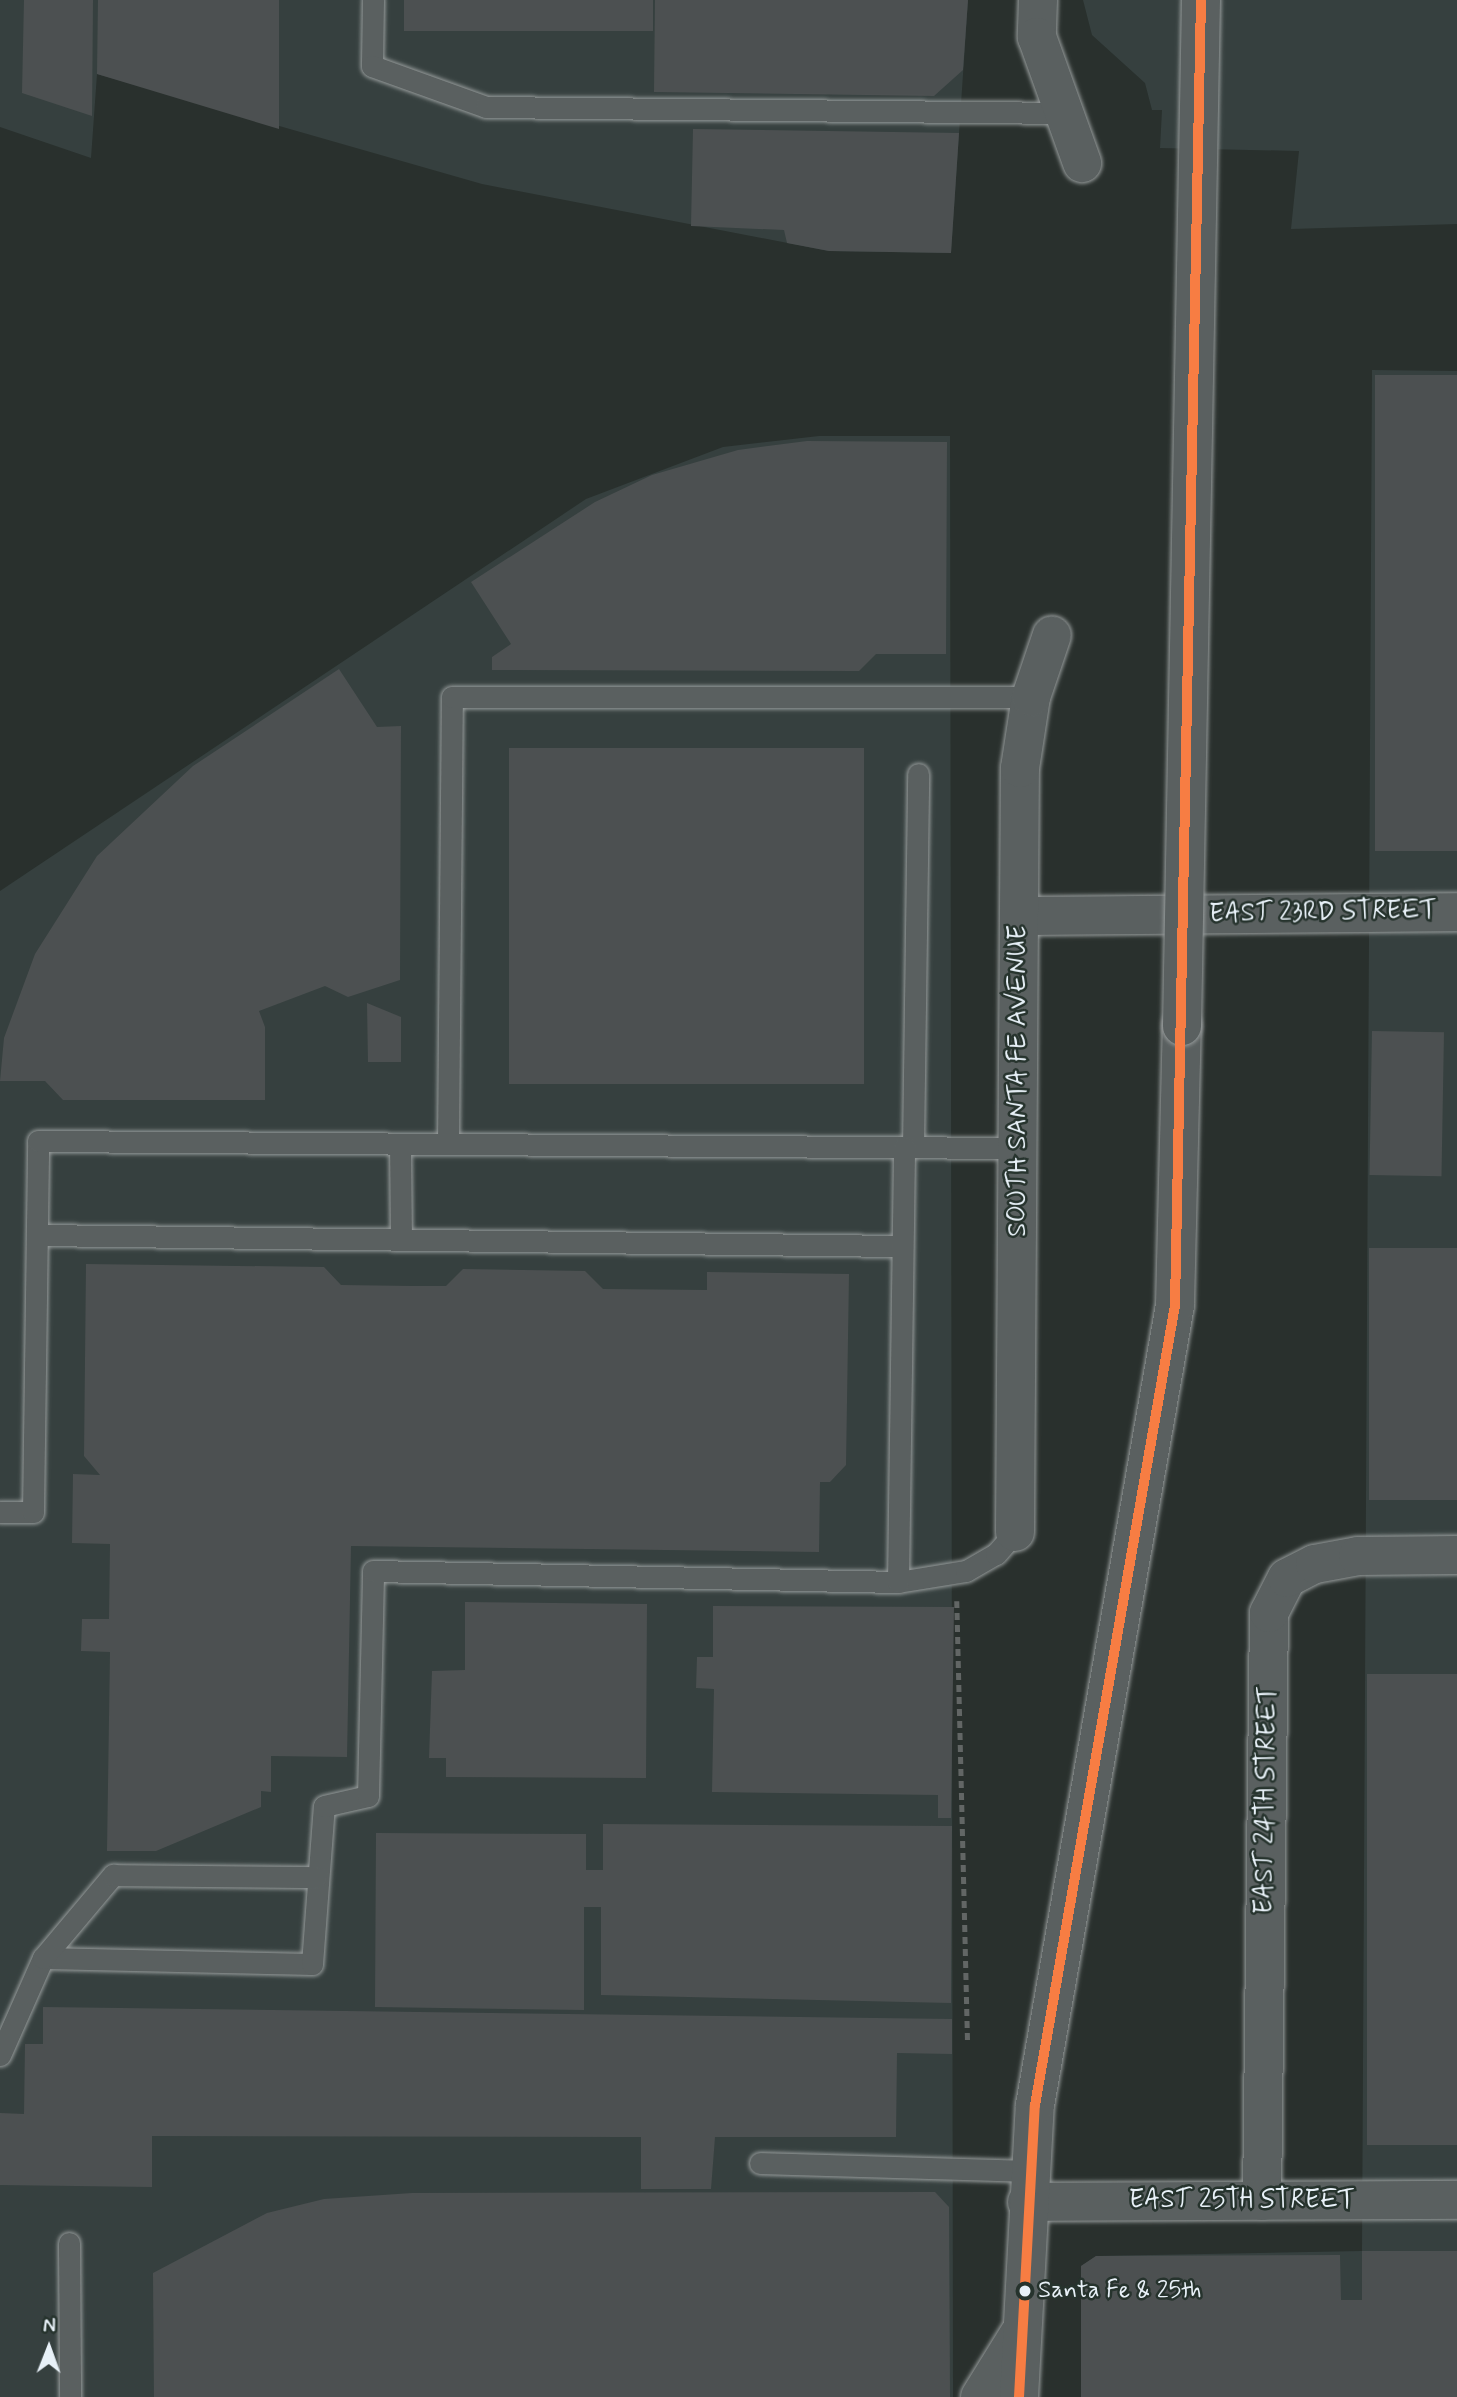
<!DOCTYPE html>
<html>
<head>
<meta charset="utf-8">
<style>
  body { margin:0 }
  #map { position:relative; width:1457px; height:2397px; overflow:hidden; background:#29302d; font-family:Mynerve,sans-serif }
  div>[style] { position:absolute }
  [style*='--x'] { left:calc(var(--x)*1px); top:calc(var(--y)*1px); width:calc(var(--w)*1px); rotate:calc(var(--a)*1deg) }
  .built>* { inset:0; background:#36403f }
  .building>* { inset:0; background:#4c5051; transform-origin:0 0 }
  .path>* { height:4.5px; margin-top:-2.25px; transform-origin:0; background:repeating-linear-gradient(90deg,#626665 0 7px,transparent 0 12px) }
  .roads { filter:drop-shadow(0 0 2px #959a9a) drop-shadow(0 0 2px #959a9a) }
  .lane>* { height:21px; margin:-10.5px; padding:0 10.5px; transform-origin:10.5px; border-radius:10.5px; background:#5a6060 }
  .street>* { height:38px; margin:-19px; padding:0 19px; transform-origin:19px; border-radius:19px; background:#5a6060 }
  .secondary>* { height:38px; margin:-19px; padding:0 19px; transform-origin:19px; border-radius:19px; background:#5a6060 }
  .bridges { filter:drop-shadow(0 0 2px #959a9a) drop-shadow(0 0 2px #959a9a) }
  .secondary-bridge>* { height:38px; margin:-19px; padding:0 19px; transform-origin:19px; border-radius:19px; background:#5a6060 }
  .bus-1>* { height:10px; margin:-5px; padding:0 5px; transform-origin:5px; border-radius:5px; background:#f77d43 }
  .dots>* { width:19px; height:19px; translate:-50% -50%; box-sizing:border-box; border:4px solid #26332d; border-radius:50% }
  span { translate:-50% -50%; white-space:nowrap; text-align:center; line-height:1.15; -webkit-text-stroke:5px #26332d; paint-order:stroke }
  .bus-label { font-size:24px; color:#e8f1f8 }
  .left { translate:0 -50%; text-align:left }
  .street-label { font-size:26px; color:#e8f1f8 }
  .north { position:absolute; left:14px; top:2313px; width:70px; height:70px; -webkit-text-stroke:5px #26332d; paint-order:stroke; rotate:1deg; font-size:19px; font-weight:700; line-height:28px; text-align:center; color:#e8f1f8 }
  .north::after { content:''; display:block; margin:auto; width:24px; height:32px; background:#e8f1f8; clip-path:polygon(50% 0,100% 100%,50% 72%,0 100%) }
</style>
</head>
<body>
<div id="map">
  <div class="built">
    <div style="clip-path:polygon(0 0,968px 0,951px 253px,829px 251px,482px 184px,97px 74px,91px 158px,0 127px)"></div>
    <div style="clip-path:polygon(1083px 0,1457px 0,1457px 224px,1291px 229px,1299px 151px,1160px 148px,1162px 110px,1152px 110px,1145px 83px,1092px 35px)"></div>
    <div style="clip-path:polygon(1372px 370px,1457px 371px,1457px 2397px,1081px 2266px,1096px 2256px,1362px 2251px)"></div>
    <div style="clip-path:polygon(819px 436px,950px 436px,953px 2397px,0 2397px,0 891px,586px 499px,723px 447px)"></div>
  </div>
  <div class="building">
    <div style="clip-path:polygon(24px 0,93px 0,92px 116px,22px 93px)"></div>
    <div style="clip-path:polygon(98px 0,279px 0,279px 129px,97px 74px)"></div>
    <div style="left:404px;top:0;width:249px;height:31px"></div>
    <div style="clip-path:polygon(655px 0,968px 0,963px 70px,934px 96px,654px 92px)"></div>
    <div style="clip-path:polygon(693px 129px,959px 133px,951px 253px,829px 251px,787px 243px,784px 230px,691px 226px)"></div>
    <div style="left:1457px;top:375px;width:476px;height:82px;rotate:90deg"></div>
    <div style="clip-path:polygon(807px 441px,947px 442px,946px 654px,876px 654px,859px 671px,492px 670px,492px 657px,511px 644px,471px 582px,595px 502px,652px 475px,738px 450px)"></div>
    <div style="clip-path:polygon(339px 669px,377px 727px,401px 726px,400px 980px,348px 997px,325px 986px,259px 1011px,265px 1027px,265px 1100px,63px 1100px,45px 1081px,0 1081px,4px 1038px,35px 954px,97px 856px,193px 766px)"></div>
    <div style="left:509px;top:748px;width:355px;height:336px"></div>
    <div style="clip-path:polygon(367px 1003px,401px 1017px,401px 1062px,368px 1062px)"></div>
    <div style="left:1372px;top:1031px;width:72px;height:144px;rotate:1deg"></div>
    <div style="left:1457px;top:1248px;width:252px;height:88px;rotate:90deg"></div>
    <div style="clip-path:polygon(86px 1264px,324px 1267px,341px 1285px,412px 1286px,446px 1286px,463px 1269px,585px 1271px,603px 1289px,707px 1290px,707px 1272px,849px 1274px,846px 1465px,830px 1482px,820px 1482px,819px 1552px,351px 1546px,347px 1757px,271px 1756px,271px 1792px,261px 1791px,261px 1807px,156px 1851px,107px 1851px,110px 1652px,81px 1651px,82px 1619px,109px 1619px,110px 1544px,72px 1543px,73px 1474px,100px 1475px,84px 1456px)"></div>
    <div style="clip-path:polygon(465px 1602px,647px 1604px,646px 1778px,446px 1777px,446px 1758px,429px 1758px,432px 1671px,465px 1670px)"></div>
    <div style="clip-path:polygon(713px 1606px,954px 1607px,951px 1818px,938px 1818px,938px 1795px,712px 1792px,714px 1689px,696px 1688px,697px 1657px,713px 1657px)"></div>
    <div style="left:1367px;top:1674px;width:90px;height:471px"></div>
    <div style="clip-path:polygon(603px 1824px,952px 1826px,951px 2003px,601px 1995px,601px 1907px,584px 1907px,584px 2010px,375px 2007px,376px 1833px,586px 1834px,586px 1870px,603px 1870px)"></div>
    <div style="clip-path:polygon(43px 2007px,952px 2019px,952px 2054px,897px 2053px,896px 2137px,715px 2137px,711px 2189px,641px 2189px,641px 2137px,627px 2137px,152px 2136px,152px 2187px,0 2185px,0 2113px,24px 2114px,25px 2044px,43px 2044px)"></div>
    <div style="clip-path:polygon(935px 2192px,949px 2207px,950px 2397px,154px 2397px,153px 2273px,267px 2213px,324px 2199px,412px 2193px)"></div>
    <div style="clip-path:polygon(1362px 2251px,1457px 2251px,1457px 2397px,1081px 2397px,1081px 2266px,1096px 2256px,1340px 2255px,1341px 2300px,1362px 2300px)"></div>
  </div>
  <div class="path">
    <div style="--x:957;--y:1601;--w:440;--a:88.6"></div>
  </div>
  <div class="roads">
    <div class="lane">
      <div style="--x:373;--y:0;--w:66;--a:90.9"></div>
      <div style="--x:372;--y:66;--w:121;--a:19.8"></div>
      <div style="--x:486;--y:107;--w:578;--a:0.59"></div>
      <div style="--x:400;--y:1144;--w:95;--a:89.4"></div>
      <div style="--x:448;--y:1144;--w:447;--a:-89.5"></div>
      <div style="--x:452;--y:697;--w:579;--a:0"></div>
      <div style="--x:913;--y:1147;--w:373;--a:-89.2"></div>
      <div style="--x:37;--y:1235;--w:864;--a:0.73"></div>
      <div style="--x:0;--y:1512;--w:33;--a:0"></div>
      <div style="--x:33;--y:1512;--w:371;--a:-89.2"></div>
      <div style="--x:38;--y:1141;--w:981;--a:0.41"></div>
      <div style="--x:898;--y:1582;--w:69;--a:-9.2"></div>
      <div style="--x:966;--y:1571;--w:34;--a:-30"></div>
      <div style="--x:996;--y:1554;--w:29;--a:-49"></div>
      <div style="--x:43;--y:1958;--w:269;--a:1.3"></div>
      <div style="--x:312;--y:1964;--w:158;--a:-85.7"></div>
      <div style="--x:324;--y:1806;--w:45;--a:-12.8"></div>
      <div style="--x:368;--y:1796;--w:225;--a:-88.7"></div>
      <div style="--x:373;--y:1571;--w:525;--a:1.2"></div>
      <div style="--x:898;--y:1582;--w:435;--a:-89.2"></div>
      <div style="--x:0;--y:2055;--w:106;--a:-66.1"></div>
      <div style="--x:43;--y:1958;--w:109;--a:-49.9"></div>
      <div style="--x:113;--y:1875;--w:203;--a:0.6"></div>
      <div style="--x:760;--y:2163;--w:269;--a:1.7"></div>
      <div style="--x:69;--y:2243;--w:154;--a:89.6"></div>
    </div>
    <div class="street">
      <div style="--x:1038;--y:0;--w:37;--a:92"></div>
      <div style="--x:1037;--y:37;--w:134;--a:70.3"></div>
      <div style="--x:1021;--y:916;--w:436;--a:-0.5"></div>
      <div style="--x:1015;--y:1532;--w:764;--a:-89.63"></div>
      <div style="--x:1020;--y:768;--w:72;--a:-81.2"></div>
      <div style="--x:1031;--y:697;--w:65;--a:-71.3"></div>
      <div style="--x:1262;--y:2201;--w:588;--a:-89.32"></div>
      <div style="--x:1269;--y:1613;--w:39;--a:-63"></div>
      <div style="--x:1287;--y:1578;--w:31;--a:-27"></div>
      <div style="--x:1315;--y:1564;--w:44;--a:-10.5"></div>
      <div style="--x:1358;--y:1556;--w:99;--a:-0.6"></div>
      <div style="--x:1027;--y:2202;--w:430;--a:-0.3"></div>
    </div>
    <div class="secondary">
      <div style="--x:980;--y:2397;--w:74;--a:-58.2"></div>
      <div style="--x:1019;--y:2397;--w:292;--a:-86.9"></div>
      <div style="--x:1035;--y:2105;--w:812;--a:-80.07"></div>
      <div style="--x:1175;--y:1305;--w:279;--a:-88.6"></div>
    </div>
  </div>
  <div class="bridges">
    <div class="secondary-bridge">
      <div style="--x:1182;--y:1026;--w:1026;--a:-88.94"></div>
    </div>
  </div>
  <div class="bus-1">
    <div style="--x:1019;--y:2397;--w:292;--a:-86.9"></div>
    <div style="--x:1035;--y:2105;--w:812;--a:-80.07"></div>
    <div style="--x:1175;--y:1305;--w:1305;--a:-88.86"></div>
  </div>
  <div class="dots">
    <div style="left:1025px;top:2291px;background:#e8f1f8"></div>
  </div>
  <div class="bus-label">
    <span class="left" style="left:1038px;top:2291px">Santa Fe &amp; 25th</span>
  </div>
  <div class="street-label">
    <span style="left:1323px;top:913px;rotate:-1deg">EAST 23RD STREET</span>
    <span style="left:1019px;top:1081px;rotate:-90deg">SOUTH SANTA FE AVENUE</span>
    <span style="left:1267px;top:1800px;rotate:-89deg">EAST 24TH STREET</span>
    <span style="left:1242px;top:2201px">EAST 25TH STREET</span>
  </div>
  <div class="north">N</div>
</div>
</body>
</html>
